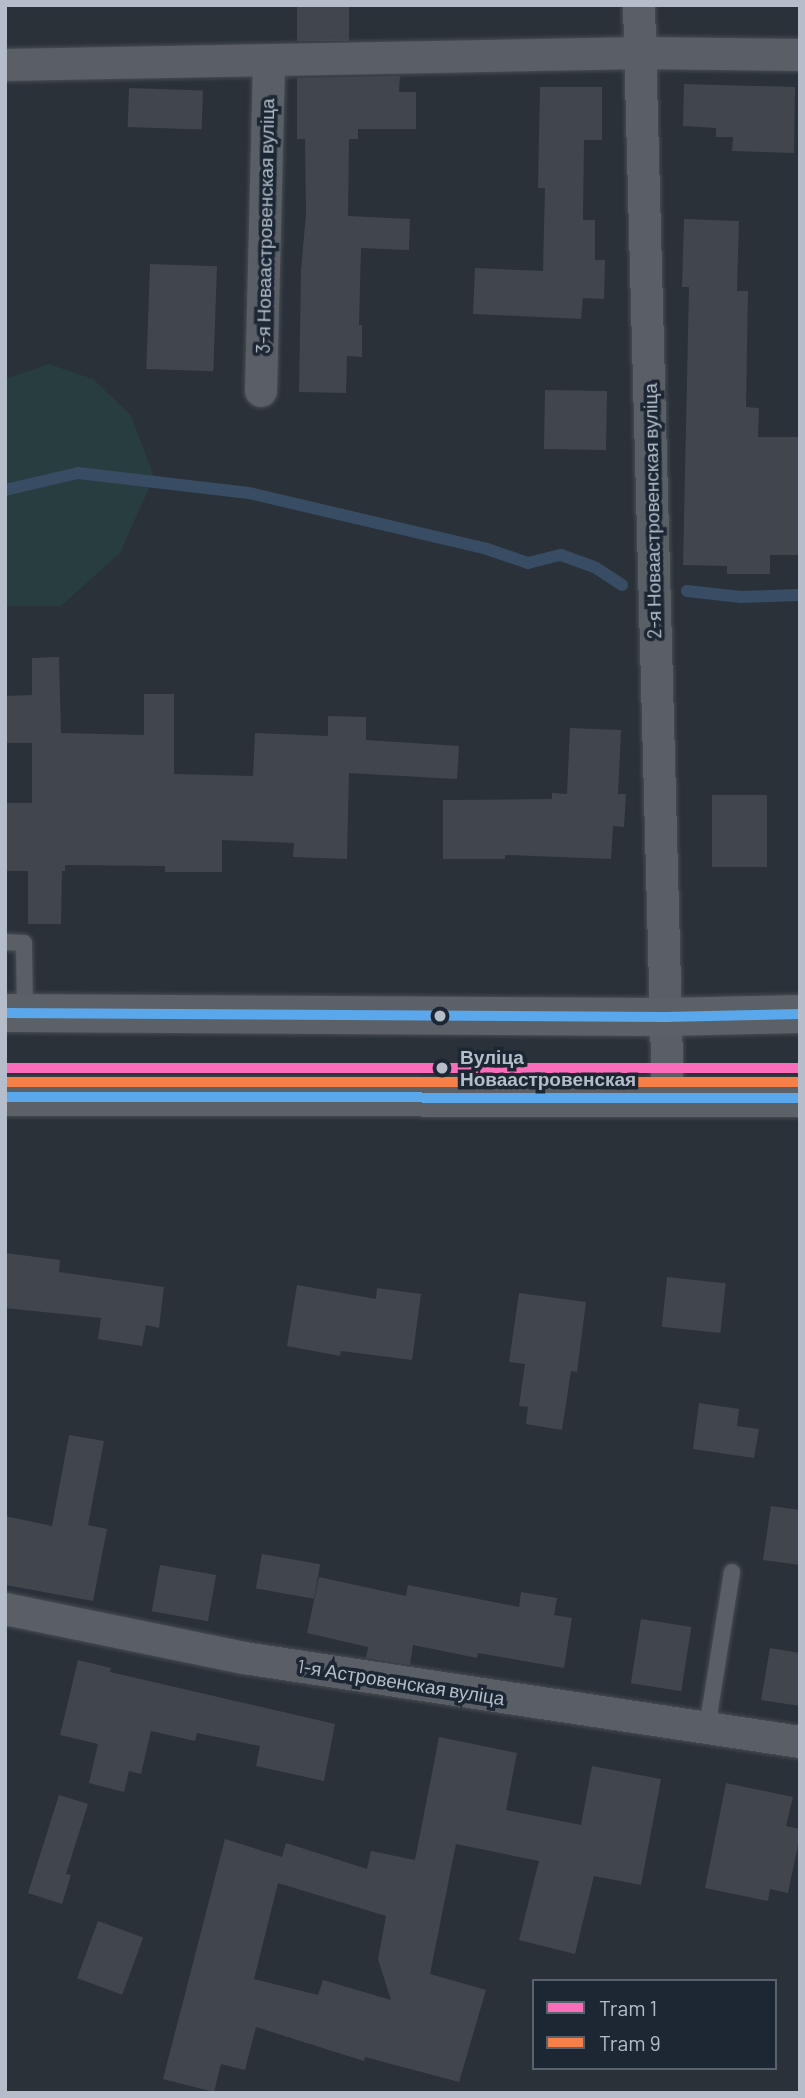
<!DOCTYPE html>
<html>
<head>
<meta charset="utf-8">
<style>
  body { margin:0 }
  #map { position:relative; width:805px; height:2098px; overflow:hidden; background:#2a3138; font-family:Barlow,sans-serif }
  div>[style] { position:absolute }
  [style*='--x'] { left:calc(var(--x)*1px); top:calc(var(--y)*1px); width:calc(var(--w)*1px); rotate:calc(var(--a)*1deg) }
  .green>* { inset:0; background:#273d3f }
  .stream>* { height:12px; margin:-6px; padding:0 6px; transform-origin:6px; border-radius:6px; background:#384c63 }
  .building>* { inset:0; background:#41464d; transform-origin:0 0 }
  .roads { filter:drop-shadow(0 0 2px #484d53) drop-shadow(0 0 2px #484d53) }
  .service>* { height:16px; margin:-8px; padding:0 8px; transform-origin:8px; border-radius:8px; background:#5a5f66 }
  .minor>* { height:32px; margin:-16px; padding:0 16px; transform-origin:16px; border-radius:16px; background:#5a5f66 }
  .primary>* { height:38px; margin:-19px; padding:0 19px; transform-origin:19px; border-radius:19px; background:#5c6168 }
  .bus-1>* { height:10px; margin:-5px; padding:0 5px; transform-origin:5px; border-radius:5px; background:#5aa8eb }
  .tram-1>* { height:10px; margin:-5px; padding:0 5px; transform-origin:5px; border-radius:5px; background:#fb6dba }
  .tram-2>* { height:10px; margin:-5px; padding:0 5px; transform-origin:5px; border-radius:5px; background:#f78048 }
  .dots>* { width:19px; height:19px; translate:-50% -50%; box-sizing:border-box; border:4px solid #1d2733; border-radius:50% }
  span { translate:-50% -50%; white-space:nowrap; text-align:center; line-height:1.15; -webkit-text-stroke:7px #1d2733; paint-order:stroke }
  .street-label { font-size:19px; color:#b4bdc9 }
  .stop-label { font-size:19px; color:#b4bdc9; font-weight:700 }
  .left { translate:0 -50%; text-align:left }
  .frame { position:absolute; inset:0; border:7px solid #b4bdc9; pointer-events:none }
  .legend { position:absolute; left:532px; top:1979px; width:245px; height:91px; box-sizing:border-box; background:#1d2733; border:2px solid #59636f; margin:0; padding:9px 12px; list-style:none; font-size:21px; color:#b4bdc9 }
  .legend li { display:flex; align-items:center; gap:14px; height:35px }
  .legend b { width:35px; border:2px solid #59636f }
</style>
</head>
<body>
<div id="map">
  <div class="green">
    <div style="clip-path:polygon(49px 364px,93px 379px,131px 415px,154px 477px,120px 553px,61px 606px,5px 606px,5px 379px)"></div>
  </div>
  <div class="stream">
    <div style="--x:5;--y:490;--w:75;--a:-13.1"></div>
    <div style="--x:78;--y:473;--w:172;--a:6.7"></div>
    <div style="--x:249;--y:493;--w:244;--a:13.2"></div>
    <div style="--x:487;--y:549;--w:43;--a:18.9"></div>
    <div style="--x:528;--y:563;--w:34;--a:-14"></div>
    <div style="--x:561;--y:555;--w:37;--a:20"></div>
    <div style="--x:596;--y:568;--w:31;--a:33"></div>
    <div style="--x:687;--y:591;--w:54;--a:6.3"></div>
    <div style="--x:741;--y:597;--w:59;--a:-1.9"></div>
  </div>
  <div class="building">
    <div style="left:297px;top:5px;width:52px;height:36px"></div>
    <div style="clip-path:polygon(400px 76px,399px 92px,416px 92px,416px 129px,358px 129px,358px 139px,349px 139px,348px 216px,410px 219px,409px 250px,361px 248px,359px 325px,362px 325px,362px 357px,347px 356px,346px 393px,299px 392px,301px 270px,306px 214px,305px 139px,297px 139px,297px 78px)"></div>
    <div style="clip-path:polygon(684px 84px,795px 87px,794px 153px,732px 151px,733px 137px,716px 137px,716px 128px,683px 126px)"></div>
    <div style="clip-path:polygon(540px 87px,602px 87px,602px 140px,584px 140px,583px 220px,595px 220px,595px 260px,605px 260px,604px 299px,583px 298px,581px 319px,473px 314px,475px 268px,543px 271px,545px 188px,538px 188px)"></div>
    <div style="left:129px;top:88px;width:74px;height:39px;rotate:2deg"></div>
    <div style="clip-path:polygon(684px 219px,739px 221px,737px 291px,748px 291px,746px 407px,759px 408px,758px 437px,800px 437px,800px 555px,770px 555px,770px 574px,727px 574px,727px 566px,683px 565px,689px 287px,682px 287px)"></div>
    <div style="left:150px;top:264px;width:67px;height:105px;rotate:2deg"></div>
    <div style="left:545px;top:390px;width:62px;height:59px;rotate:1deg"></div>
    <div style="clip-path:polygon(59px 657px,61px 733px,144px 735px,144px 694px,174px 694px,174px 774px,253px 776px,255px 733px,328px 736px,328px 716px,366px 717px,366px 740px,459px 746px,457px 779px,349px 773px,347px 859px,293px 857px,294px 843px,222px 840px,222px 872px,165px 872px,165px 866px,65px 865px,65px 871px,62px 871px,61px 924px,28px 924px,28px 871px,5px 871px,5px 803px,32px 803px,32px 743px,5px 743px,5px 696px,32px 695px,32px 658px)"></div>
    <div style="clip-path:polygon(570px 728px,621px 730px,618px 794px,626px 794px,624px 827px,613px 826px,611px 859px,505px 855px,505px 859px,443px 859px,443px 800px,552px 799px,552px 793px,567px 794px)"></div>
    <div style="left:712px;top:795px;width:55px;height:72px"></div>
    <div style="clip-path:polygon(5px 1253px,60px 1260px,59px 1272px,164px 1287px,159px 1328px,146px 1325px,142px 1346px,98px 1339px,101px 1318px,5px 1308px)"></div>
    <div style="left:667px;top:1277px;width:59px;height:50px;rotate:6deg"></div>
    <div style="clip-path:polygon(297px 1285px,376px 1299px,377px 1288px,421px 1294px,412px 1360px,341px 1351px,340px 1356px,287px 1346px)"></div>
    <div style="clip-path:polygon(519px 1293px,586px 1302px,577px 1372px,571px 1371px,562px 1430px,526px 1424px,528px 1407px,519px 1406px,525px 1364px,509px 1362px)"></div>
    <div style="clip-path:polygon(699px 1403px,739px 1409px,737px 1426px,759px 1429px,754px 1458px,693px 1449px)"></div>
    <div style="clip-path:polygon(69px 1435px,104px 1441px,88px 1525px,107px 1529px,93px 1601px,5px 1585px,5px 1516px,52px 1526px)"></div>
    <div style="clip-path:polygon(771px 1506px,800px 1510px,800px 1565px,763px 1560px)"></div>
    <div style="left:262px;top:1554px;width:59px;height:35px;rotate:10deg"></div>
    <div style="left:160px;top:1565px;width:57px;height:47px;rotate:10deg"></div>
    <div style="clip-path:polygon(319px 1577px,406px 1596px,408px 1585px,519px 1607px,521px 1592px,557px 1598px,554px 1615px,572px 1618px,564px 1668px,478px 1653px,477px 1658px,413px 1645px,410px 1665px,366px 1658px,368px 1647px,307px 1633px)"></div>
    <div style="left:641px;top:1619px;width:51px;height:65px;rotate:9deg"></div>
    <div style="clip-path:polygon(770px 1648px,800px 1653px,800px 1706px,761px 1700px)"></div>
    <div style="clip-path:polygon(78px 1660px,111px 1668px,110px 1672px,335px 1724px,324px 1781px,256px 1766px,260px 1746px,197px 1733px,195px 1741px,151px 1731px,141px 1774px,129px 1771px,124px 1792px,89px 1783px,98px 1744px,60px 1735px)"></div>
    <div style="clip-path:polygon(evenodd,439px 1737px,517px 1753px,506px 1810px,581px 1825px,592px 1766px,661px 1779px,641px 1885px,594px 1876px,575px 1954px,519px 1940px,539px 1861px,456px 1844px,430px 1974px,486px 1990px,459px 2082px,365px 2057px,364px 2061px,256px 2027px,245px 2070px,221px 2064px,214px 2092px,163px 2079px,225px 1839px,282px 1857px,286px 1843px,367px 1869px,371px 1851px,415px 1860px,439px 1737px,278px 1883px,386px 1916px,378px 1959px,391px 2000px,323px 1980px,318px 1995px,254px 1979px,278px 1883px)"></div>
    <div style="clip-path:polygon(726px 1783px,793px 1797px,786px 1826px,800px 1829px,800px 1835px,788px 1893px,770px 1889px,768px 1901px,705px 1888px)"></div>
    <div style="clip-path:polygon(59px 1795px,88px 1804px,66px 1874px,71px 1875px,62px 1904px,28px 1893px)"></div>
    <div style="left:98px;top:1921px;width:48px;height:61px;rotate:20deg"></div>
  </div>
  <div class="roads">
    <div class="service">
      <div style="--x:5;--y:942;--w:19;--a:3"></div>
      <div style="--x:24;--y:943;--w:70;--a:89.2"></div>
      <div style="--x:707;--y:1728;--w:158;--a:-80.9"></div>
    </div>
    <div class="minor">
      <div style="--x:639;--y:5;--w:1094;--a:88.48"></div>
      <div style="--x:5;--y:65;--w:636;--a:-1.08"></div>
      <div style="--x:641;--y:53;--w:159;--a:0.7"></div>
      <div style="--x:261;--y:391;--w:330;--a:-88.6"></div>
      <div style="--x:5;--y:1609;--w:244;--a:11.6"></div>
      <div style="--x:244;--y:1658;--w:562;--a:8.59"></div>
    </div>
    <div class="primary">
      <div style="--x:5;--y:1013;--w:660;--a:0.35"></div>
      <div style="--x:665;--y:1017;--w:135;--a:-1.3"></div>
      <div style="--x:5;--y:1097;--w:795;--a:0.07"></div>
    </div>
  </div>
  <div class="bus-1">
    <div style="--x:5;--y:1013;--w:660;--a:0.35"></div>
    <div style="--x:665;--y:1017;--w:135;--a:-1.3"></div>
    <div style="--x:5;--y:1097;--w:795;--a:0.07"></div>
  </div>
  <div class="tram-1">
    <div style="--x:5;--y:1068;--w:795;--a:0"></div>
  </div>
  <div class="tram-2">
    <div style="--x:5;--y:1082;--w:795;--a:0"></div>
  </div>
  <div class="dots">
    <div style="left:440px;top:1016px;background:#b4bdc9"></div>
    <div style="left:442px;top:1068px;background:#b4bdc9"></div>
  </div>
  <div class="street-label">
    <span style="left:265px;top:226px;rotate:-89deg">3-я Новаастровенская вуліца</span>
    <span style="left:652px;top:511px;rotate:-91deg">2-я Новаастровенская вуліца</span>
    <span style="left:401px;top:1682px;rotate:9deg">1-я Астровенская вуліца</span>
  </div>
  <div class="stop-label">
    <span class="left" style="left:460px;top:1068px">Вуліца<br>Новаастровенская</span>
  </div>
  <div class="frame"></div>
  <ul class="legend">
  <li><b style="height:9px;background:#fb6dba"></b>Tram 1</li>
  <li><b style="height:9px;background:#f78048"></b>Tram 9</li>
  </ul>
</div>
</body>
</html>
